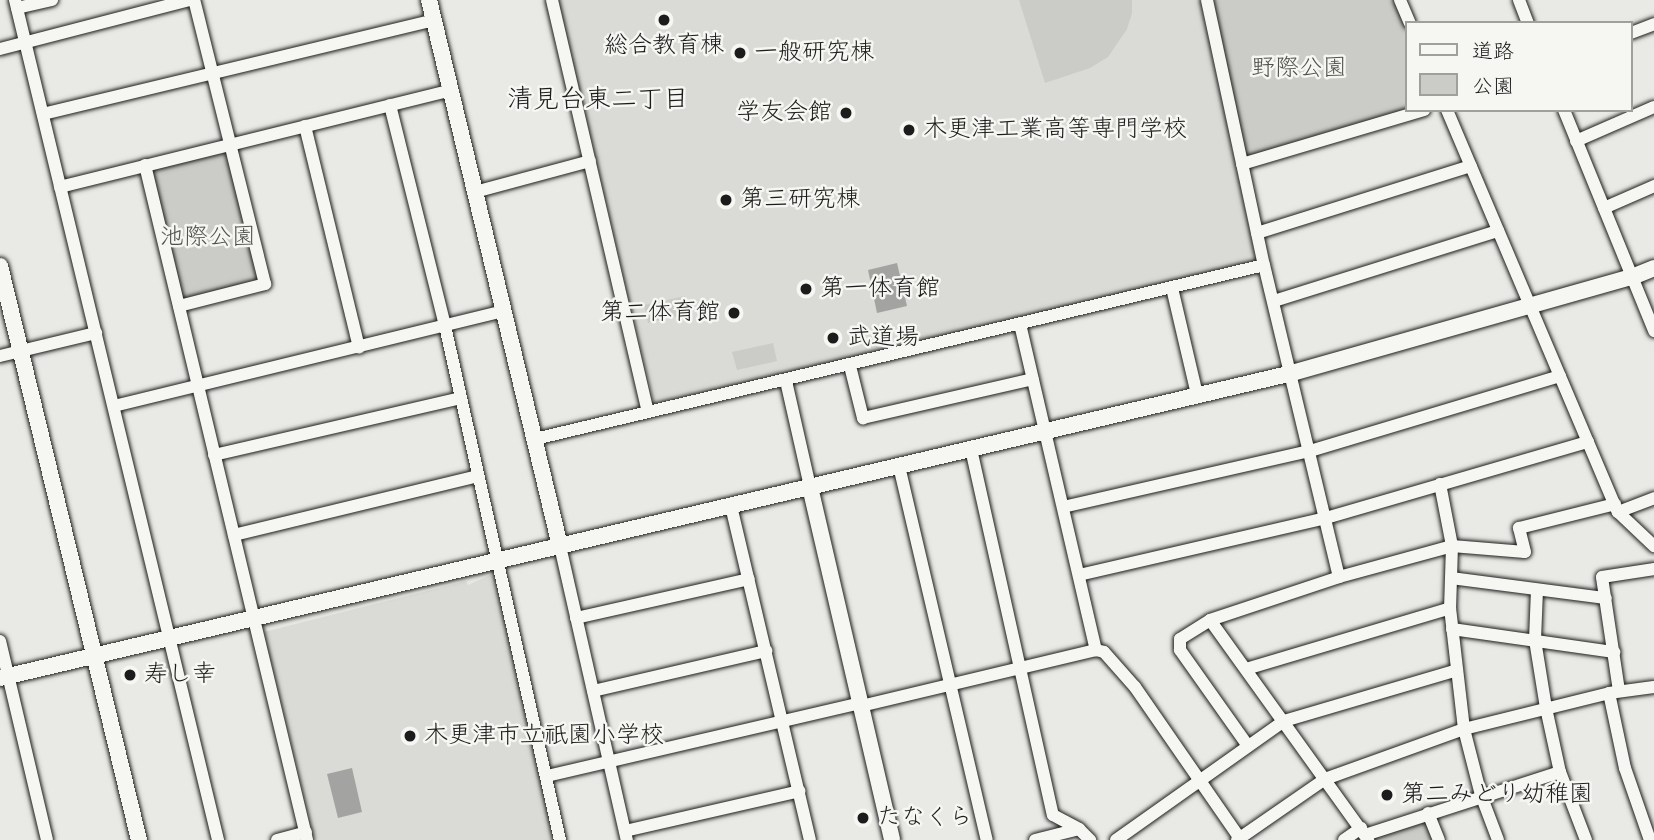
<!DOCTYPE html>
<meta charset="utf-8">
<style>
body{margin:0}
#map{position:relative;width:1654px;height:840px;overflow:hidden;background:#e9e9e5;font-family:"Architects Daughter","Klee One",sans-serif}
div>[style]{position:absolute}
[style*='--x']{left:calc(var(--x)*1px);top:calc(var(--y)*1px);width:calc(var(--w)*1px);rotate:calc(var(--a)*1deg)}
.built>*{inset:0;background:#dadad6}
.green>*{inset:0;background:#cbcbc7}
.water>*{inset:0;background:#a3a3a1}
.roads{filter:drop-shadow(0 0 2px #1c1c1c) drop-shadow(0 0 2px #1c1c1c)}
.minor>*{height:12px;margin:-6px;padding:0 6px;transform-origin:6px;border-radius:6px;background:#f6f6f2}
.tertiary>*{height:16px;margin:-8px;padding:0 8px;transform-origin:8px;border-radius:8px;background:#f6f6f2}
.dots>*{width:19px;height:19px;translate:-50% -50%;box-sizing:border-box;border:4px solid #f6f6f2;border-radius:50%}
span{translate:-50% -50%;white-space:nowrap;text-align:center;line-height:1.15;-webkit-text-stroke:5px #f6f6f2;paint-order:stroke}
.poi-label{font-size:24px;color:#1c1c1c}
.left{translate:0 -50%;text-align:left}
.right{translate:-100% -50%;text-align:right}
.park-label{font-size:24px;color:#51514f}
.neighbourhood-label{font-size:26px;color:#1c1c1c}
.legend{position:absolute;left:1405px;top:21px;width:228px;height:91px;box-sizing:border-box;background:#f6f6f2;border:2px solid #9f9f9c;margin:0;padding:9px 12px;list-style:none;font-size:21px;color:#1c1c1c}
.legend li{display:flex;align-items:center;gap:14px;height:35px}
.legend b{width:35px;border:2px solid #9f9f9c}
</style>
<div id="map">
<div class="built">
<i style="clip-path:polygon(558px 0,1200px 0,1256px 260px,956px 337px,654px 403px)"></i>
<i style="clip-path:polygon(490px 575px,495px 578px,554px 840px,315px 840px,264px 632px,466px 581px,468px 585px)"></i>
</div>
<div class="green">
<i style="clip-path:polygon(1019px 0,1132px 0,1132px 13px,1127px 29px,1108px 57px,1090px 68px,1045px 83px)"></i>
<i style="clip-path:polygon(1213px 0,1394px 0,1407px 31px,1407px 109px,1247px 158px)"></i>
<i style="clip-path:polygon(229px 145px,265px 284px,179px 306px,145px 165px)"></i>
<i style="clip-path:polygon(685px 296px,689px 314px,648px 323px,644px 305px)"></i>
<i style="clip-path:polygon(773px 343px,777px 361px,737px 370px,732px 352px)"></i>
<i style="clip-path:polygon(1428px 813px,1439px 840px,1368px 840px)"></i>
</div>
<div class="water">
<i style="clip-path:polygon(897px 263px,907px 306px,877px 313px,868px 270px)"></i>
<i style="clip-path:polygon(352px 768px,362px 812px,338px 818px,327px 774px)"></i>
</div>
<div class="roads">
<div class="minor">
<i style="--x:15;--y:0;--w:864;--a:76.41"></i>
<i style="--x:552;--y:0;--w:422;--a:76.9"></i>
<i style="--x:1207;--y:0;--w:271;--a:77.9"></i>
<i style="--x:1264;--y:265;--w:321;--a:76.5"></i>
<i style="--x:1400;--y:0;--w:25;--a:67"></i>
<i style="--x:1519;--y:0;--w:25;--a:69"></i>
<i style="--x:17;--y:8;--w:36;--a:-13"></i>
<i style="--x:1631;--y:33;--w:25;--a:-21"></i>
<i style="--x:0;--y:49;--w:195;--a:-14.5"></i>
<i style="--x:390;--y:105;--w:228;--a:76"></i>
<i style="--x:445;--y:326;--w:527;--a:77.39"></i>
<i style="--x:1447;--y:110;--w:437;--a:67"></i>
<i style="--x:1618;--y:512;--w:50;--a:43.4"></i>
<i style="--x:1564;--y:110;--w:239;--a:67.8"></i>
<i style="--x:43;--y:114;--w:402;--a:-13.5"></i>
<i style="--x:305;--y:126;--w:228;--a:76.3"></i>
<i style="--x:1576;--y:141;--w:85;--a:-23.6"></i>
<i style="--x:1242;--y:164;--w:190;--a:-16.5"></i>
<i style="--x:145;--y:165;--w:694;--a:76.5"></i>
<i style="--x:60;--y:187;--w:403;--a:-13.9"></i>
<i style="--x:475;--y:192;--w:119;--a:-15.1"></i>
<i style="--x:1604;--y:208;--w:55;--a:-23.7"></i>
<i style="--x:1257;--y:233;--w:224;--a:-17.4"></i>
<i style="--x:1172;--y:288;--w:110;--a:76.8"></i>
<i style="--x:1274;--y:301;--w:235;--a:-17.4"></i>
<i style="--x:179;--y:306;--w:89;--a:-14.3"></i>
<i style="--x:265;--y:284;--w:293;--a:-104"></i>
<i style="--x:1020;--y:324;--w:335;--a:76.9"></i>
<i style="--x:0;--y:356;--w:99;--a:-13.5"></i>
<i style="--x:850;--y:366;--w:54;--a:76"></i>
<i style="--x:863;--y:418;--w:174;--a:-12.9"></i>
<i style="--x:786;--y:381;--w:109;--a:77.2"></i>
<i style="--x:114;--y:406;--w:401;--a:-13.7"></i>
<i style="--x:535;--y:439;--w:749;--a:-13.42"></i>
<i style="--x:971;--y:449;--w:375;--a:77.4"></i>
<i style="--x:1053;--y:815;--w:30;--a:28"></i>
<i style="--x:1079;--y:829;--w:16;--a:45"></i>
<i style="--x:214;--y:455;--w:253;--a:-13"></i>
<i style="--x:899;--y:466;--w:384;--a:76.8"></i>
<i style="--x:1440;--y:484;--w:63;--a:79"></i>
<i style="--x:1452;--y:546;--w:62;--a:91.8"></i>
<i style="--x:1450;--y:608;--w:122;--a:83.4"></i>
<i style="--x:1464;--y:729;--w:68;--a:75.6"></i>
<i style="--x:1481;--y:795;--w:48;--a:69.3"></i>
<i style="--x:731;--y:506;--w:343;--a:76.7"></i>
<i style="--x:1063;--y:507;--w:253;--a:-12.8"></i>
<i style="--x:1310;--y:451;--w:261;--a:-16.7"></i>
<i style="--x:1618;--y:512;--w:39;--a:-21"></i>
<i style="--x:234;--y:535;--w:251;--a:-13.6"></i>
<i style="--x:560;--y:546;--w:302;--a:77.2"></i>
<i style="--x:1079;--y:575;--w:253;--a:-13"></i>
<i style="--x:1326;--y:518;--w:273;--a:-16.2"></i>
<i style="--x:1451;--y:578;--w:156;--a:7.4"></i>
<i style="--x:1537;--y:590;--w:50;--a:92.3"></i>
<i style="--x:1535;--y:640;--w:69;--a:80.8"></i>
<i style="--x:1546;--y:708;--w:66;--a:77.7"></i>
<i style="--x:1560;--y:772;--w:73;--a:69.1"></i>
<i style="--x:576;--y:618;--w:177;--a:-12.7"></i>
<i style="--x:1210;--y:620;--w:271;--a:54.3"></i>
<i style="--x:1452;--y:629;--w:164;--a:8.1"></i>
<i style="--x:0;--y:641;--w:204;--a:76.7"></i>
<i style="--x:1246;--y:669;--w:213;--a:-16.6"></i>
<i style="--x:593;--y:691;--w:178;--a:-13"></i>
<i style="--x:1619;--y:691;--w:115;--a:-98.5"></i>
<i style="--x:1602;--y:577;--w:53;--a:-8.7"></i>
<i style="--x:1609;--y:693;--w:77;--a:78"></i>
<i style="--x:1625;--y:768;--w:76;--a:70.9"></i>
<i style="--x:861;--y:706;--w:242;--a:-13.4"></i>
<i style="--x:1096;--y:650;--w:8;--a:14"></i>
<i style="--x:1104;--y:652;--w:47;--a:48.5"></i>
<i style="--x:1135;--y:687;--w:186;--a:55.3"></i>
<i style="--x:1248;--y:746;--w:118;--a:-125.3"></i>
<i style="--x:1180;--y:650;--w:11;--a:-90"></i>
<i style="--x:1180;--y:639;--w:36;--a:-32"></i>
<i style="--x:1210;--y:620;--w:136;--a:-18.4"></i>
<i style="--x:1339;--y:577;--w:117;--a:-15.3"></i>
<i style="--x:1452;--y:546;--w:73;--a:4.7"></i>
<i style="--x:1525;--y:552;--w:25;--a:-104"></i>
<i style="--x:1519;--y:528;--w:99;--a:-14"></i>
<i style="--x:547;--y:776;--w:321;--a:-13.1"></i>
<i style="--x:1428;--y:813;--w:29;--a:68"></i>
<i style="--x:625;--y:831;--w:179;--a:-12.9"></i>
<i style="--x:1365;--y:835;--w:205;--a:-17.9"></i>
<i style="--x:277;--y:840;--w:30;--a:-15"></i>
<i style="--x:1035;--y:840;--w:45;--a:-14"></i>
<i style="--x:1116;--y:840;--w:206;--a:-35.3"></i>
<i style="--x:1284;--y:721;--w:180;--a:-16.4"></i>
<i style="--x:1237;--y:840;--w:107;--a:-34.7"></i>
<i style="--x:1325;--y:779;--w:148;--a:-19.8"></i>
<i style="--x:1464;--y:729;--w:149;--a:-13.9"></i>
<i style="--x:1609;--y:693;--w:45;--a:-7.6"></i>
<i style="--x:1344;--y:840;--w:21;--a:-35"></i>
</div>
<div class="tertiary">
<i style="--x:429;--y:0;--w:561;--a:76.51"></i>
<i style="--x:0;--y:266;--w:591;--a:76.39"></i>
<i style="--x:810;--y:487;--w:362;--a:76.9"></i>
<i style="--x:0;--y:678;--w:1328;--a:-13.28"></i>
<i style="--x:1292;--y:373;--w:353;--a:-15.8"></i>
<i style="--x:1632;--y:277;--w:24;--a:-22"></i>
</div>
</div>
<div class="dots">
<i style="left:664px;top:20px;background:#1c1c1c"></i>
<i style="left:740px;top:53px;background:#1c1c1c"></i>
<i style="left:846px;top:113px;background:#1c1c1c"></i>
<i style="left:909px;top:130px;background:#1c1c1c"></i>
<i style="left:726px;top:200px;background:#1c1c1c"></i>
<i style="left:806px;top:289px;background:#1c1c1c"></i>
<i style="left:734px;top:313px;background:#1c1c1c"></i>
<i style="left:833px;top:338px;background:#1c1c1c"></i>
<i style="left:130px;top:675px;background:#1c1c1c"></i>
<i style="left:410px;top:736px;background:#1c1c1c"></i>
<i style="left:1387px;top:795px;background:#1c1c1c"></i>
<i style="left:863px;top:818px;background:#1c1c1c"></i>
</div>
<div class="poi-label">
<span style="left:664px;top:46px">総合教育棟</span>
<span class="left" style="left:754px;top:53px">一般研究棟</span>
<span class="right" style="left:832px;top:113px">学友会館</span>
<span class="left" style="left:923px;top:130px">木更津工業高等専門学校</span>
<span class="left" style="left:740px;top:200px">第三研究棟</span>
<span class="left" style="left:820px;top:289px">第一体育館</span>
<span class="right" style="left:720px;top:313px">第二体育館</span>
<span class="left" style="left:847px;top:338px">武道場</span>
<span class="left" style="left:144px;top:675px">寿し幸</span>
<span class="left" style="left:424px;top:736px">木更津市立祇園小学校</span>
<span class="left" style="left:1401px;top:795px">第二みどり幼稚園</span>
<span class="left" style="left:877px;top:818px">たなくら</span>
</div>
<div class="park-label">
<span style="left:1299px;top:69px">野際公園</span>
<span style="left:208px;top:238px">池際公園</span>
</div>
<div class="neighbourhood-label">
<span style="left:598px;top:100px">清見台東二丁目</span>
</div>
<ul class="legend">
<li><b style="height:9px;background:#f6f6f2"></b>道路</li>
<li><b style="height:19px;background:#cbcbc7"></b>公園</li>
</ul>
</div>
